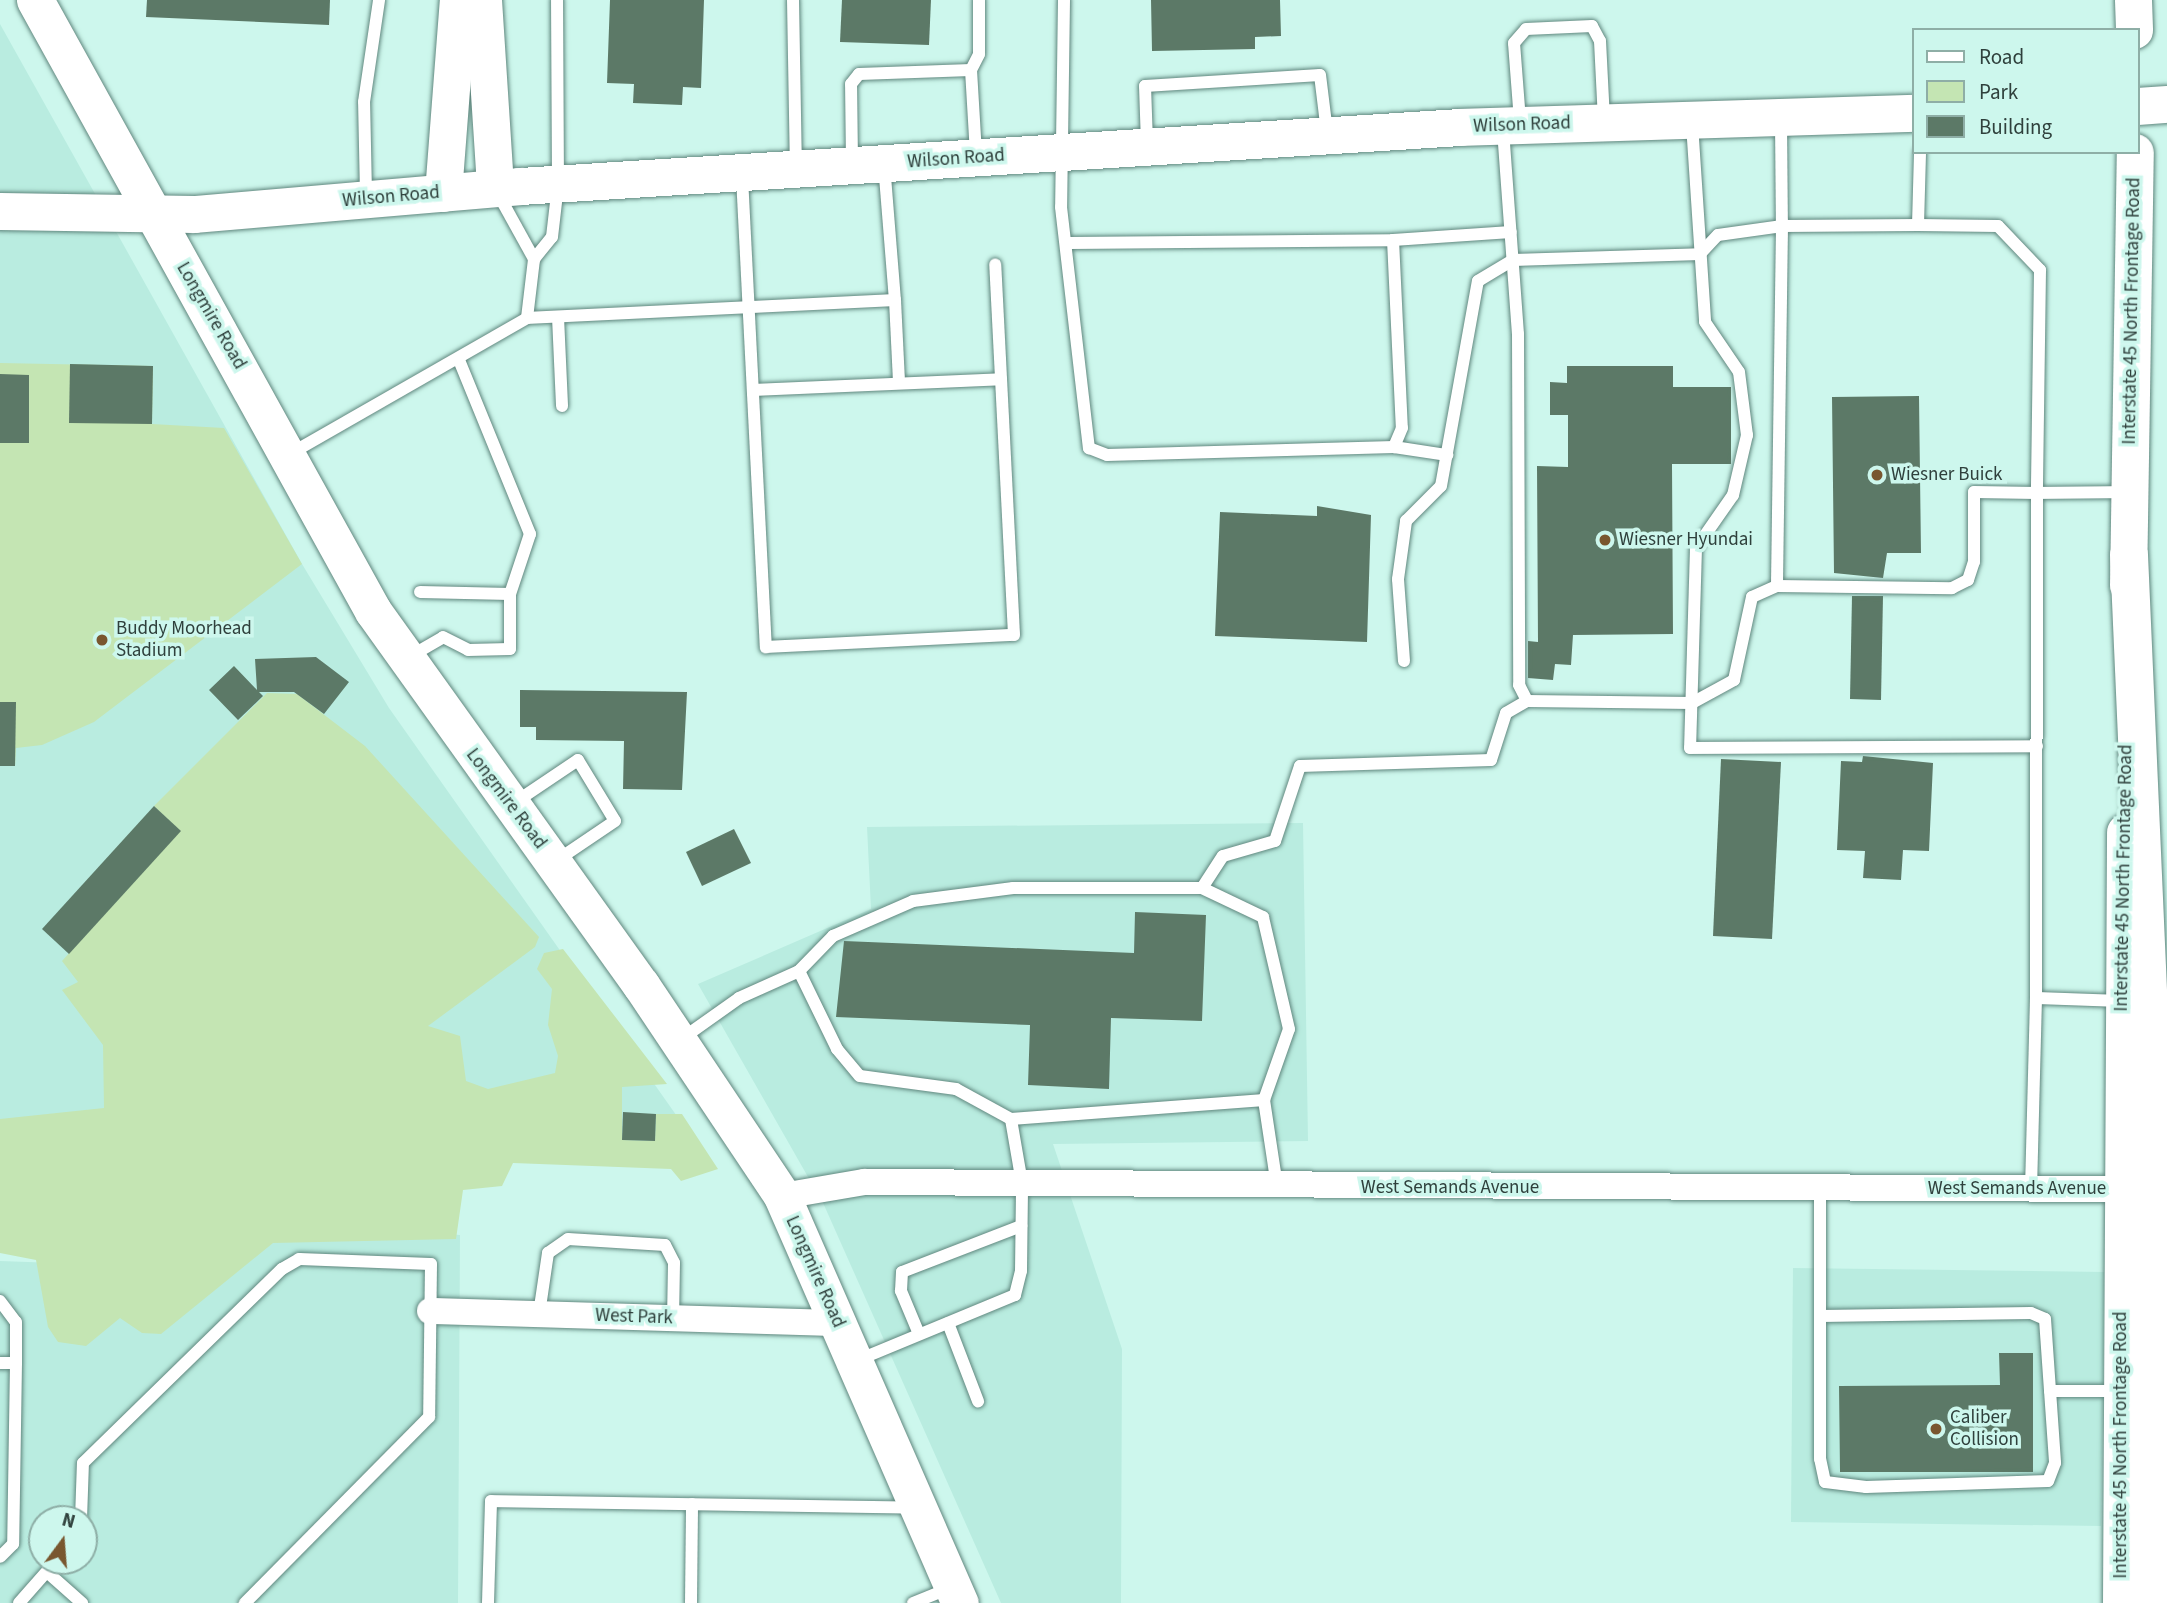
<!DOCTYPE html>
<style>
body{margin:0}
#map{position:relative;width:2167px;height:1603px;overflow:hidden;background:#cdf7ed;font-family:"Source Sans 3",sans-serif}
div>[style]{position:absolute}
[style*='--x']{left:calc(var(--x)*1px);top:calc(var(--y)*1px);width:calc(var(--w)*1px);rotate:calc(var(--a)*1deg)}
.built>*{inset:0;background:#b9ece0}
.green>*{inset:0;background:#c4e5b3}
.building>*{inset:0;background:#5c7967}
.roads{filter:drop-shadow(0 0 2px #60877e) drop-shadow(0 0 2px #60877e)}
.lane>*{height:12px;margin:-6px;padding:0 6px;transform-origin:6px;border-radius:6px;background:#fff}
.street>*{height:26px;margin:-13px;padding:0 13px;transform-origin:13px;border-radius:13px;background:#fff}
.secondary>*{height:37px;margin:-18.5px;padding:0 18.5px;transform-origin:18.5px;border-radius:18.5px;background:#fff}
.highway>*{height:38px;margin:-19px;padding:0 19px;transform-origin:19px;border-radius:19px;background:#fff}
.dots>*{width:19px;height:19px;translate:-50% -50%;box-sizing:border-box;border:4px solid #cdf7ed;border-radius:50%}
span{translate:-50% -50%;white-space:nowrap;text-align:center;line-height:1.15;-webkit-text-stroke:7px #cdf7ed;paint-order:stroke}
.street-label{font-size:19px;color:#2f403c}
.poi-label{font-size:19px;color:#2f403c}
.left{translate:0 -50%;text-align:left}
.legend{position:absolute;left:1912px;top:28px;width:228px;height:126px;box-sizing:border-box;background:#cdf7ed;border:2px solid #8eaea6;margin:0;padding:9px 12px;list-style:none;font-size:21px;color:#2f403c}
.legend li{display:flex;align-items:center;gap:14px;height:35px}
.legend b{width:35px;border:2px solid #8eaea6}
.north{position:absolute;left:28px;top:1505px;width:70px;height:70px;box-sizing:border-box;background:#cdf7ed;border:2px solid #8eaea6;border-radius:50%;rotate:16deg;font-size:19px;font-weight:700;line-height:28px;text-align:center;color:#2f403c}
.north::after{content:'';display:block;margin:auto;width:24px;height:32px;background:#79572f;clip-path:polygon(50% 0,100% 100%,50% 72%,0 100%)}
</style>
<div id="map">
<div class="built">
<i style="clip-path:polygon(0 24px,302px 564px,389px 708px,710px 1163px,0 1140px)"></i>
<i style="clip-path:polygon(1303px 823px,1308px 1141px,1053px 1144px,1122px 1349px,1121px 1603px,1001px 1603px,824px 1205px,698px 984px,871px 909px,867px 827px)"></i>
<i style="clip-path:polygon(evenodd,287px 1221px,460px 1235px,458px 1603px,0 1603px,0 1261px,56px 1263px,287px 1221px,42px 1519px,84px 1519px,84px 1561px,42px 1561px,42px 1519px)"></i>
<i style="clip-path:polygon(1793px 1268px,2104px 1272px,2101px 1526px,1791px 1522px)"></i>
</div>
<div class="green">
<i style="clip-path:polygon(0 363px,153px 366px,152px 424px,224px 428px,302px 564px,94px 722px,42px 745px,16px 748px,15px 766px,0 766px)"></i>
<i style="clip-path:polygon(267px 693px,297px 694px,365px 746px,539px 937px,535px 947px,428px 1026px,460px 1036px,466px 1081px,488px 1089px,555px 1073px,558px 1056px,548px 1025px,552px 989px,537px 969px,544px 953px,563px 949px,667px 1084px,622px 1087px,622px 1140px,655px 1141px,656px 1114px,682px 1114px,718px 1169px,681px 1181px,671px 1169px,513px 1163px,502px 1186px,463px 1190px,456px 1239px,273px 1243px,161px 1334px,142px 1333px,120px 1318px,86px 1346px,58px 1342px,48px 1327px,36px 1260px,0 1253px,0 1119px,104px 1108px,103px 1045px,62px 990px,78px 982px,62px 961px,180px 831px,154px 806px)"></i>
</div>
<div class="building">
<i style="clip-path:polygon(147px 0,330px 0,329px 25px,146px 17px)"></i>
<i style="clip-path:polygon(610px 0,704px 0,701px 88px,683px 87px,682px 105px,633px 103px,634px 84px,607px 83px)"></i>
<i style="clip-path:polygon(842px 0,931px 0,929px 45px,840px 42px)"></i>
<i style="clip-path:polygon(1151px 0,1280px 0,1281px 36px,1255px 37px,1255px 49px,1152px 51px)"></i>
<i style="clip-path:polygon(70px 364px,153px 366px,152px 424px,69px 423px)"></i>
<i style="clip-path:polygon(1567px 366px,1673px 366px,1673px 387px,1731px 387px,1731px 464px,1672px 464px,1673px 634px,1573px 635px,1571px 665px,1555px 664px,1553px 680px,1528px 678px,1528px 641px,1538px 642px,1537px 466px,1568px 467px,1568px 415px,1550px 415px,1550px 382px,1567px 383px)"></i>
<i style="clip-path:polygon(0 374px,29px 375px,29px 443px,0 443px)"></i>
<i style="clip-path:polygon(1919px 396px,1921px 553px,1887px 553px,1883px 578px,1834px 573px,1832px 397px)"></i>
<i style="clip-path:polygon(1317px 506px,1371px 515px,1367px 642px,1215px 636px,1220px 512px,1317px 516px)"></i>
<i style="clip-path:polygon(1852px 596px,1883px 596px,1881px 700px,1850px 699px)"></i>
<i style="clip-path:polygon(316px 657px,349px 682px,324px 714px,294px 692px,259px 692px,263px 696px,238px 720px,209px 690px,234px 666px,257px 690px,255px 659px)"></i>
<i style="clip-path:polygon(520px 690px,687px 692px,682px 790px,623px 789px,624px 741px,536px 740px,536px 727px,520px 727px)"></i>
<i style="clip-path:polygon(0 702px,16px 702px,15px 766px,0 766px)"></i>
<i style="clip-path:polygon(1863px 756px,1933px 763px,1929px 851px,1903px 850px,1901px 880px,1863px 878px,1865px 851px,1837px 850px,1841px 761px,1862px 762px)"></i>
<i style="clip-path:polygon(1721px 759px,1781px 762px,1772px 939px,1713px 936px)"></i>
<i style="clip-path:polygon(154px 806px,181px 831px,69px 954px,42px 929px)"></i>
<i style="clip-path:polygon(734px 829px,751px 863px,702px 886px,686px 852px)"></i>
<i style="clip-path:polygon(1135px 912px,1206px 915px,1202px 1021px,1111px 1018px,1109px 1089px,1028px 1085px,1030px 1025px,836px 1017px,844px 941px,1134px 953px)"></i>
<i style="clip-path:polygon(623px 1112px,656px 1114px,655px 1141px,622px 1140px)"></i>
<i style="clip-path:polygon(1999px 1353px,2033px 1353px,2033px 1472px,1840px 1472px,1839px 1386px,2000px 1385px)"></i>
</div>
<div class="roads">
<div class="lane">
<i style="--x:793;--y:0;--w:164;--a:89"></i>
<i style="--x:1064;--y:0;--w:207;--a:90.8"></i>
<i style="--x:1061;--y:207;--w:243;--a:83.4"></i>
<i style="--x:1089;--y:448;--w:19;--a:21"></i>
<i style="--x:1107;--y:455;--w:287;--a:-1.6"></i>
<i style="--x:1394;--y:447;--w:54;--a:8.6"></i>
<i style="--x:971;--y:70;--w:18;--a:-63"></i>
<i style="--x:979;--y:54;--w:54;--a:-90"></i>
<i style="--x:1520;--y:121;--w:78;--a:-94.4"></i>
<i style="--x:1514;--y:43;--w:18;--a:-49"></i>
<i style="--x:1526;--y:29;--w:66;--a:-2.6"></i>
<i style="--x:1592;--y:26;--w:17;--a:62"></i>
<i style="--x:1600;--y:41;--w:78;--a:87.1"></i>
<i style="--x:1781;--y:121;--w:105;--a:89.5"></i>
<i style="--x:1782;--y:226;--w:136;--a:-0.4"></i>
<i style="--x:1918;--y:225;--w:73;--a:-88.4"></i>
<i style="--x:1692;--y:124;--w:198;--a:86.2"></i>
<i style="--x:1705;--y:322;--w:60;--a:55.8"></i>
<i style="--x:1739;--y:372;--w:64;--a:82.8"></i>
<i style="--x:1747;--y:435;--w:62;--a:103.1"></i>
<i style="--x:1733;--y:495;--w:65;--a:124.9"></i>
<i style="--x:1696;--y:548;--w:200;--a:91.7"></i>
<i style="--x:1690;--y:748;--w:347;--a:-0.3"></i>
<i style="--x:1503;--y:130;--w:205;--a:85.8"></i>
<i style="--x:1518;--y:334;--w:351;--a:89.8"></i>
<i style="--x:1519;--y:685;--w:18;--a:63"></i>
<i style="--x:1527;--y:701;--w:165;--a:0.7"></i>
<i style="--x:1692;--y:703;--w:48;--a:-28.7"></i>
<i style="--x:1734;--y:680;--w:85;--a:-77.8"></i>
<i style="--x:1752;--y:597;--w:27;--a:-24"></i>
<i style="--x:1147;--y:143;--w:57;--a:-92"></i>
<i style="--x:1145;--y:86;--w:175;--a:-3.6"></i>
<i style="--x:1320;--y:75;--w:57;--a:83"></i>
<i style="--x:852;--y:162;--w:78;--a:-90.7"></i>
<i style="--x:851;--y:84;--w:13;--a:-51"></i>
<i style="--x:859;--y:74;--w:112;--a:-2"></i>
<i style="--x:971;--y:70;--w:83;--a:86.6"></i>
<i style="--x:884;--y:164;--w:136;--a:85.4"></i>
<i style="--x:742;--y:177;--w:471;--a:87.1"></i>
<i style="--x:766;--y:647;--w:248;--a:-2.8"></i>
<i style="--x:1014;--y:635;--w:371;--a:-92.9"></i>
<i style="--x:497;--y:192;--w:77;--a:61.1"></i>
<i style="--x:366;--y:194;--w:92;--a:-91.2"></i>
<i style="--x:364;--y:102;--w:103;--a:-81.6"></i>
<i style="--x:1918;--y:225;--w:80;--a:0.7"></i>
<i style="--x:1998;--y:226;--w:61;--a:46.3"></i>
<i style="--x:2040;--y:270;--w:223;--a:90.8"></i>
<i style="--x:2037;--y:493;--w:91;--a:-0.6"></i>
<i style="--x:1393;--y:240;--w:118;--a:-3.9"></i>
<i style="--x:1069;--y:243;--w:324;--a:-0.5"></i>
<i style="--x:1393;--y:240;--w:188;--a:87.3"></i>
<i style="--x:1402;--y:428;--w:21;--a:113"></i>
<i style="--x:558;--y:317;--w:89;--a:87.4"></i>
<i style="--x:527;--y:318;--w:368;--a:-2.8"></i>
<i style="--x:895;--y:300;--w:83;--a:87.2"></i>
<i style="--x:459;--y:360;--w:188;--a:67.8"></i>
<i style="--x:530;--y:534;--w:63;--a:108.4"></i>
<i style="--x:753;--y:390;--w:248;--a:-2.5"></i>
<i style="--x:288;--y:455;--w:275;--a:-29.8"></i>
<i style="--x:527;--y:318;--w:59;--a:-83.2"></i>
<i style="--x:534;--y:259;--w:28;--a:-51"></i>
<i style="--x:552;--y:237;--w:52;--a:-83.4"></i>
<i style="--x:558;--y:185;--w:185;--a:-90.3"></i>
<i style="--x:409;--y:657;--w:39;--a:-30"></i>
<i style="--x:443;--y:637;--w:28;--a:27"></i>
<i style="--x:468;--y:650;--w:42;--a:-1.4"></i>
<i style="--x:510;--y:649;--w:55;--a:-90"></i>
<i style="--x:510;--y:594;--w:90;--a:-178.7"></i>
<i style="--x:1404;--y:661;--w:82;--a:-94.2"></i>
<i style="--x:1398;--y:579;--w:59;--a:-82.1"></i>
<i style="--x:1406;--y:521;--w:49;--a:-45"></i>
<i style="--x:1441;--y:486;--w:208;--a:-79.8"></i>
<i style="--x:1478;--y:281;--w:41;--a:-31"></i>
<i style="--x:1513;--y:260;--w:187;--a:-1.8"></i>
<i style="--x:1700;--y:254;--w:26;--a:-47"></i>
<i style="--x:1718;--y:235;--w:65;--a:-8"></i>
<i style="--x:1782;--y:226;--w:360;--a:90.8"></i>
<i style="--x:1777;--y:586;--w:175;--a:0.7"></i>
<i style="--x:1952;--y:588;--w:18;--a:-27"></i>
<i style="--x:1968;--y:580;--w:19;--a:-72"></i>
<i style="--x:1974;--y:562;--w:70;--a:-90"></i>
<i style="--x:1974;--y:492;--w:63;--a:0.9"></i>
<i style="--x:2037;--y:493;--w:505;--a:90.11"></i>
<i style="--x:2036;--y:998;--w:86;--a:2"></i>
<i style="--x:514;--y:803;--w:77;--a:-33.9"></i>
<i style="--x:578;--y:760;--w:71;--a:58.8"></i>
<i style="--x:615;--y:821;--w:71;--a:145.9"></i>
<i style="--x:799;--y:971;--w:87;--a:64"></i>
<i style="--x:837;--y:1049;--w:35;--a:50"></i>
<i style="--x:860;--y:1076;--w:97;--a:7.7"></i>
<i style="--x:956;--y:1089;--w:63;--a:28.6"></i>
<i style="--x:1011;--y:1119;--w:254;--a:-4.3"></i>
<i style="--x:1264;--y:1100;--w:75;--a:-70.6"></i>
<i style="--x:1289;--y:1029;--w:115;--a:-103.1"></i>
<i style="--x:1263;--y:917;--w:68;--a:-154.6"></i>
<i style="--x:680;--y:1040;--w:72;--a:-35.4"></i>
<i style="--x:739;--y:998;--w:66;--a:-24.2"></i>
<i style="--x:799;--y:971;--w:49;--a:-45.8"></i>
<i style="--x:833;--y:936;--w:87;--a:-23.6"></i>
<i style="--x:913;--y:901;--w:101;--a:-7.4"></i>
<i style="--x:1013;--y:888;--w:189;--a:0"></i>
<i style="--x:1202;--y:888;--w:38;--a:-57"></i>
<i style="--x:1223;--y:856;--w:54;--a:-16.1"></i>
<i style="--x:1275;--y:841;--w:79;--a:-71.6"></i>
<i style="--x:1300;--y:766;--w:191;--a:-1.8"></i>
<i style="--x:1491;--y:760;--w:49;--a:-72.3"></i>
<i style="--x:1506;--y:713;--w:24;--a:-30"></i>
<i style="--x:1264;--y:1100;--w:87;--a:81.4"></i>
<i style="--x:2031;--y:1189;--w:191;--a:-88.5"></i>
<i style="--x:0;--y:1301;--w:26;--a:53"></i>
<i style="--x:16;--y:1322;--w:41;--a:90"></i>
<i style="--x:539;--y:1314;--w:62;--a:-81.6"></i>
<i style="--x:548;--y:1253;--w:24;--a:-35"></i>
<i style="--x:568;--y:1239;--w:97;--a:3.5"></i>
<i style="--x:665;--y:1245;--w:20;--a:63"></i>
<i style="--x:674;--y:1263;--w:55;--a:91"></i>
<i style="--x:1820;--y:1316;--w:211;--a:-0.8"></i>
<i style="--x:2031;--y:1313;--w:15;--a:23"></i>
<i style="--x:2045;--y:1319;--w:144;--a:86"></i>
<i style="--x:2055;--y:1463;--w:19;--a:111"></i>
<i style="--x:2048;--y:1481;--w:182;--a:178.1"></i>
<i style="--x:1866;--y:1487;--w:41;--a:-173"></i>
<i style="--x:1825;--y:1482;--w:24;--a:-102"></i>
<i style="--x:1820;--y:1459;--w:270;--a:-90"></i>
<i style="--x:948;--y:1323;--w:84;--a:69"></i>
<i style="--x:919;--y:1334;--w:47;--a:-112.7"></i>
<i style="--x:901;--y:1291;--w:19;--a:-87"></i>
<i style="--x:902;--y:1272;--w:128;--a:-21.1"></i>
<i style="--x:858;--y:1360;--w:170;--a:-22.5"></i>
<i style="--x:1015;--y:1295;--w:25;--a:-76"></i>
<i style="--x:1021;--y:1271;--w:88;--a:-89.3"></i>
<i style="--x:1022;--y:1183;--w:65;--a:-99.8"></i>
<i style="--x:0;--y:1363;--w:16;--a:0"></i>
<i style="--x:16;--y:1363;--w:181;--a:90.9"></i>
<i style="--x:13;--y:1544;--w:18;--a:135"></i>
<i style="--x:2050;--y:1391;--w:70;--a:0"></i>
<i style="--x:81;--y:1519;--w:56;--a:-88"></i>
<i style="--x:83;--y:1463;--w:278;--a:-44.3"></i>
<i style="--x:282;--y:1269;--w:20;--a:-30"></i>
<i style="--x:299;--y:1259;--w:132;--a:2.2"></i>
<i style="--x:431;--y:1264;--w:153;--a:90.7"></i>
<i style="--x:429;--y:1417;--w:262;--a:134.7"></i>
<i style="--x:47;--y:1572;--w:47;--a:41.5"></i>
<i style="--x:19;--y:1603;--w:56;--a:-48.6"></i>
<i style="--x:488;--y:1603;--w:102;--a:-88.3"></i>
<i style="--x:491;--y:1501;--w:424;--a:0.9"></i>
<i style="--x:691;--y:1603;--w:99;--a:-89.4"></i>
<i style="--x:913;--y:1603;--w:40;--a:-22"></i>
</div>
<div class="street">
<i style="--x:782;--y:1196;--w:83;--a:-9.7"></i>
<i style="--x:864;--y:1182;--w:1256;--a:0.32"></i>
<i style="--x:430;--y:1311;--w:407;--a:1.7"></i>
</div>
<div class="secondary">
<i style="--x:35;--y:0;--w:698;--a:61.05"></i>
<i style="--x:373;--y:611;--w:460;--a:54.4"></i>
<i style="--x:641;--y:985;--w:254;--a:56.2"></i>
<i style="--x:782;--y:1196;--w:444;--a:66.4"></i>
<i style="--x:483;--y:0;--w:188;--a:86.3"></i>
<i style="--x:2133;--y:0;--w:30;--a:88"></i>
<i style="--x:2137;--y:106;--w:30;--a:-4"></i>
<i style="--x:443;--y:193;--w:194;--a:-85.6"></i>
<i style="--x:0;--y:211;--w:194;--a:0.9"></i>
<i style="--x:194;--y:214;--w:327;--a:-4.9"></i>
<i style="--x:520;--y:186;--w:942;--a:-3.59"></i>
<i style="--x:1460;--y:127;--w:453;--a:-1.8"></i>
<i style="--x:2128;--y:585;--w:433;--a:-89.1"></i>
<i style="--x:2121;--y:1603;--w:771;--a:-89.7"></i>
</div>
<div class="highway">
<i style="--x:2129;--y:555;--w:474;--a:87.5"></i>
<i style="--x:2150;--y:1029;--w:574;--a:89.9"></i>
</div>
</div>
<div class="dots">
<i style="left:1877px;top:475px;background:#79572f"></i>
<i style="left:1605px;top:540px;background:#79572f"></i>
<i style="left:102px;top:640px;background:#79572f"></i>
<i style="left:1936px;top:1429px;background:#79572f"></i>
</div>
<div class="street-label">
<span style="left:1522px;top:125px;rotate:-2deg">Wilson Road</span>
<span style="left:956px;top:159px;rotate:-4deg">Wilson Road</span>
<span style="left:391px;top:197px;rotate:-5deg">Wilson Road</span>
<span style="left:2132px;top:311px;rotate:-89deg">Interstate 45 North Frontage Road</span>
<span style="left:211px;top:316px;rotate:60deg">Longmire Road</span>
<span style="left:506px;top:799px;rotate:53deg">Longmire Road</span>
<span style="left:2124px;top:878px;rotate:-89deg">Interstate 45 North Frontage Road</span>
<span style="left:1450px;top:1188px">West Semands Avenue</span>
<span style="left:2017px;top:1189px">West Semands Avenue</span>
<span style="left:815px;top:1272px;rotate:66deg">Longmire Road</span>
<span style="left:634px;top:1317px;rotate:2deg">West Park</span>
<span style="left:2121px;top:1445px;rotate:-90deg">Interstate 45 North Frontage Road</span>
</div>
<div class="poi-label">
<span class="left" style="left:1891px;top:475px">Wiesner Buick</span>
<span class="left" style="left:1619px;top:540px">Wiesner Hyundai</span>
<span class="left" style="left:116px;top:640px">Buddy Moorhead<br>Stadium</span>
<span class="left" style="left:1950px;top:1429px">Caliber<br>Collision</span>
</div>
<ul class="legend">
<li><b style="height:9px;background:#fff"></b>Road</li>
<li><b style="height:19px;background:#c4e5b3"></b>Park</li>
<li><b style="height:19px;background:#5c7967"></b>Building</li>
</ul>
<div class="north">N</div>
</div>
